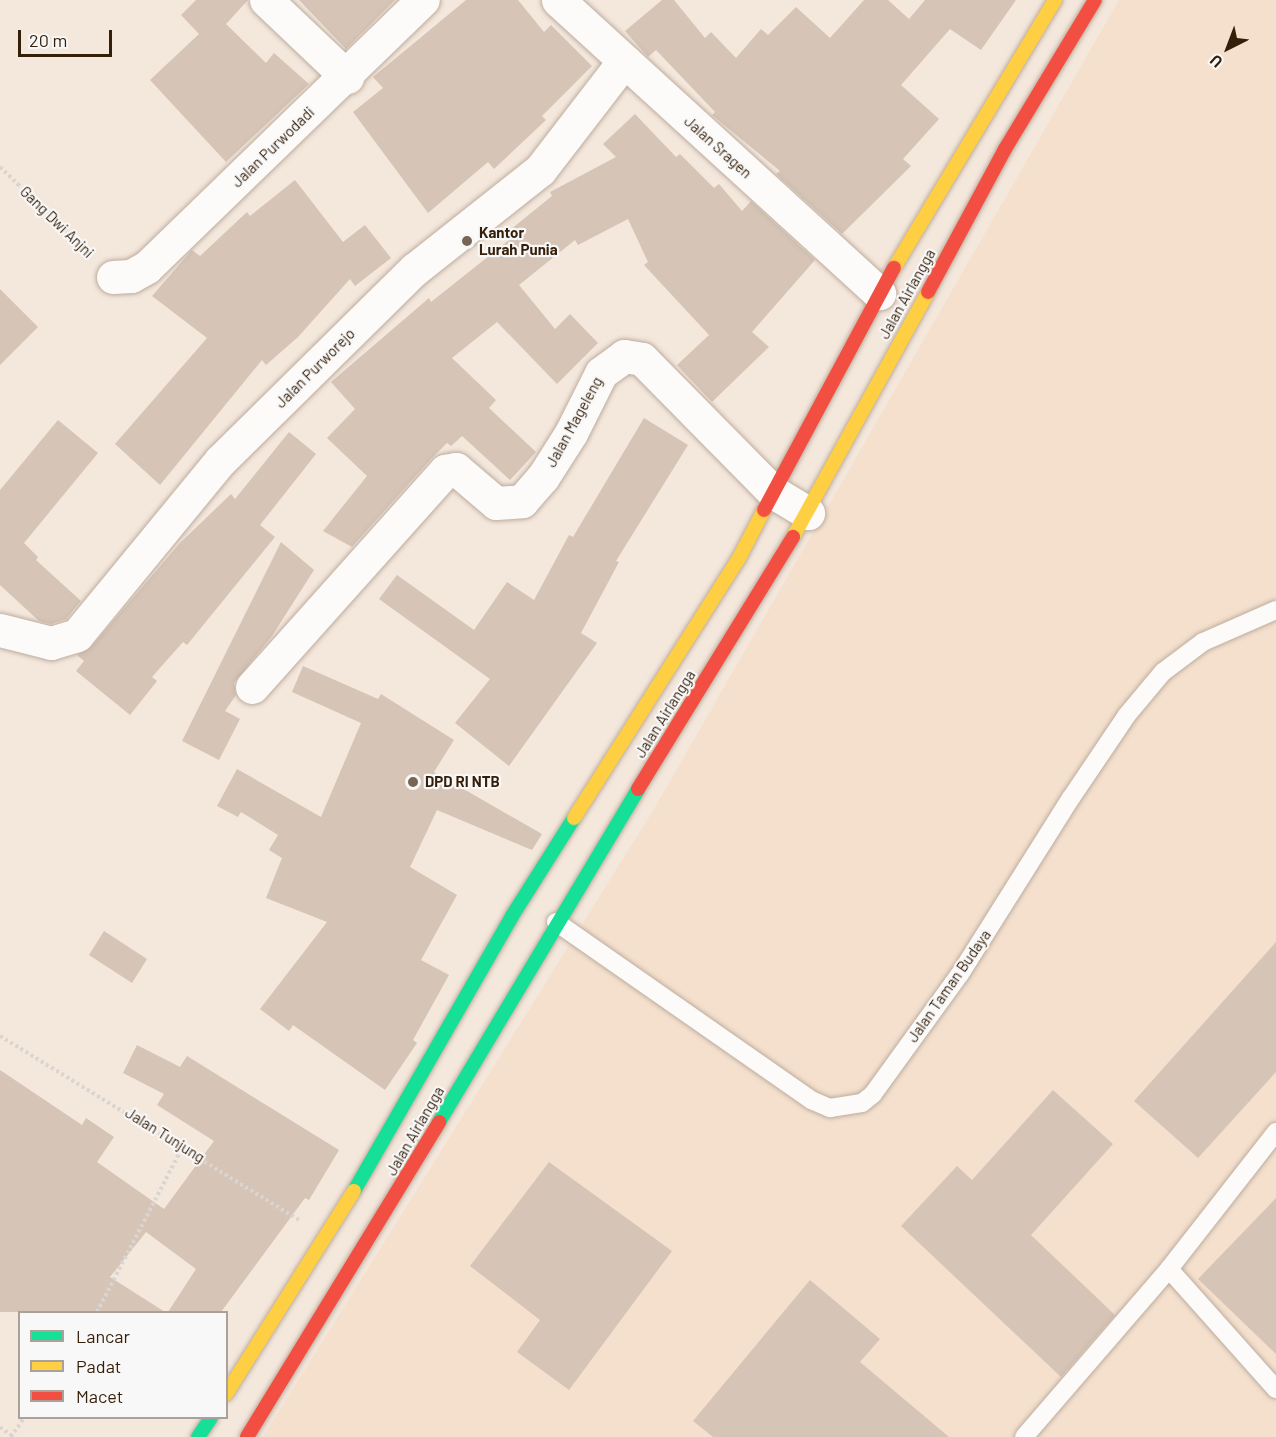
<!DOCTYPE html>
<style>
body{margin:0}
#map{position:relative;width:1276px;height:1437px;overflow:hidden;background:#f4e7dc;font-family:Barlow,sans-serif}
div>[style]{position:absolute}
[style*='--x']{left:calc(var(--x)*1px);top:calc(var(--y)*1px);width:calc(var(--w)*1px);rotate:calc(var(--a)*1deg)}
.built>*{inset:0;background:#f5e0ce}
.building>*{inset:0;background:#d6c4b6}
.path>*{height:4px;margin-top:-2px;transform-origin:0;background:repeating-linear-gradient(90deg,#dad5d1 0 3px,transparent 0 6px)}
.roads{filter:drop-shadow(0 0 2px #bdad9e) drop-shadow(0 0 2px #bdad9e)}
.lane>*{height:18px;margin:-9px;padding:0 9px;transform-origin:9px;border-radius:9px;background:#fdfbfa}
.street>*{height:33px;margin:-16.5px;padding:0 16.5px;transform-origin:16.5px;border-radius:16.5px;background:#fdfbfa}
.fast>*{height:14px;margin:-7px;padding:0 7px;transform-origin:7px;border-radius:7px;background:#16e098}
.slow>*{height:14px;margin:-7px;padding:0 7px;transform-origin:7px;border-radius:7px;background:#ffcf43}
.jam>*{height:14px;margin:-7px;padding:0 7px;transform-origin:7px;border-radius:7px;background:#f24e42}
.dots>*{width:16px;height:16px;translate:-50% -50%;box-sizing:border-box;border:3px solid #f8f8f8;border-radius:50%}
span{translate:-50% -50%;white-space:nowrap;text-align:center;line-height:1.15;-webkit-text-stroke:4.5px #f8f8f8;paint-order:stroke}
.street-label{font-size:15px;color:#351f09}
.poi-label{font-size:15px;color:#351f09;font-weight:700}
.left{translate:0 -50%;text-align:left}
.legend{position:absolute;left:18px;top:1311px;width:210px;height:108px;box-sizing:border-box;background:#f8f8f8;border:2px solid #aaa198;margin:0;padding:8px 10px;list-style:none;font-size:18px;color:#351f09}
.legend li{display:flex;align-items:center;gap:12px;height:30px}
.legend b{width:30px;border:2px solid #aaa198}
.north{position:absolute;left:1198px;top:18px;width:60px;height:60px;-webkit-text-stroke:4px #f8f8f8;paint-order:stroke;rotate:222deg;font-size:16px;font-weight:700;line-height:24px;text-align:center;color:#351f09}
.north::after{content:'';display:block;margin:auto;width:21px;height:27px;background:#351f09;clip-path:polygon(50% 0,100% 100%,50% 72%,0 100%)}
.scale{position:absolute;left:18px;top:30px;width:94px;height:27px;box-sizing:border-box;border:3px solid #351f09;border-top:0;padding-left:8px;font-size:18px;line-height:21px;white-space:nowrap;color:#351f09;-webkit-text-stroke:4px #f8f8f8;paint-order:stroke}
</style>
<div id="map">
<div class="built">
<i style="clip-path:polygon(1119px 0,1276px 0,1276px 1437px,263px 1437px,654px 809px)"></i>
</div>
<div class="building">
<i style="clip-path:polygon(196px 0,248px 0,226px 24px,266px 63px,274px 53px,309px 84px,226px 162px,150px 80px,199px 34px,181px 15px)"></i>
<i style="clip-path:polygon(299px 0,395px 0,346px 49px)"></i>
<i style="clip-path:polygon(466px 0,518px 0,544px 32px,551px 25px,592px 66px,542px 116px,546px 120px,494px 169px,488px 162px,428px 213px,353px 112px,383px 88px,373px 77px)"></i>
<i style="clip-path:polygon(662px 0,674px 0,705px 38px,711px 32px,736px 58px,761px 29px,768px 35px,796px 7px,830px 38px,864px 0,888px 0,909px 19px,925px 0,1016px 0,981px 50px,950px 29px,901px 85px,939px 119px,903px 159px,911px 166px,842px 234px,776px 174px,780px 171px,712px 115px,715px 112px,656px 50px,648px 57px,625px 31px)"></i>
<i style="clip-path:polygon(635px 114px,676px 157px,680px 154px,714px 188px,719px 184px,742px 211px,751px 201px,815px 260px,752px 332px,769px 347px,712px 402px,677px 365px,709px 335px,644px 265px,648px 262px,628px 219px,578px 245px,575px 240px,519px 285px,555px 329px,570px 314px,598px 343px,557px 384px,497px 322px,452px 358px,496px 400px,489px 408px,536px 452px,510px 480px,462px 436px,451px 446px,447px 443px,431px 459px,352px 547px,323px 531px,367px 476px,327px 438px,355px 409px,331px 382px,429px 298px,431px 302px,514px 236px,510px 230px,552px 196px,550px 192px,616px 157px,603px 144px)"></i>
<i style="clip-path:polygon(295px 180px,343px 242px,365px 225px,391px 258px,355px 286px,350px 279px,298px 337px,266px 365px,262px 360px,160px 485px,115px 444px,207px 338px,152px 296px,192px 250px,200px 256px,247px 212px,250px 216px)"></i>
<i style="clip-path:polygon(0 289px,38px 327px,0 365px)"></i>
<i style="clip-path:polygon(644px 418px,688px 445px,616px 561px,619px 562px,581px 633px,597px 643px,509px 766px,455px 723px,490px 679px,379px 599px,397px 575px,474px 630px,507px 582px,534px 600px,569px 535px,573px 537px)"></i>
<i style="clip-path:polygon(58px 420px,98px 453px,24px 543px,38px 557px,36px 560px,81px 601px,66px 619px,51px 624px,39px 621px,0 585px,0 490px)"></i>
<i style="clip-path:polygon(289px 432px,316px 454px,260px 525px,275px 537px,187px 645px,183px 642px,152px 677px,157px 681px,130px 715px,76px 671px,84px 661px,77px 655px,91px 647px,180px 543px,231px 494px,235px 499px)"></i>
<i style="clip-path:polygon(281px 542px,314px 570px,272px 636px,234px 683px,236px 695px,225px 711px,240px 719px,219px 760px,182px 741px)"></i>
<i style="clip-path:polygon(303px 666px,378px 699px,381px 694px,454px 740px,434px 772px,542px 834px,532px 850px,437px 810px,410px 867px,457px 895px,421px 960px,449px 975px,413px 1040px,417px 1043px,385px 1090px,293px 1025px,289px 1031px,260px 1009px,327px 922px,266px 898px,282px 858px,269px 850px,278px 835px,241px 812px,238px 817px,217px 806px,237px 769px,321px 817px,361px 723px,292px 692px)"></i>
<i style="clip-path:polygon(104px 931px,147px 959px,132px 983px,89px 955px)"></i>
<i style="clip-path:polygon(1276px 942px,1276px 1072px,1198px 1158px,1134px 1101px)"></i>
<i style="clip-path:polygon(137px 1045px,180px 1067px,187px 1056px,339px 1150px,309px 1200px,305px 1198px,221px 1312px,168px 1312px,196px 1269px,146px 1232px,110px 1277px,165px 1312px,0 1312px,0 1070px,82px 1125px,86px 1118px,114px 1137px,97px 1162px,164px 1209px,214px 1141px,157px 1105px,164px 1094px,123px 1073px)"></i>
<i style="clip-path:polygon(1053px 1090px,1113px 1144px,1031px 1235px,1115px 1315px,1061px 1377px,901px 1226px,957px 1166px,972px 1180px)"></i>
<i style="clip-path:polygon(549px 1162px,672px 1251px,569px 1390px,517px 1352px,540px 1320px,470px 1266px)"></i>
<i style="clip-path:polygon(1276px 1198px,1276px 1354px,1198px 1279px)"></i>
<i style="clip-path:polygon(810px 1280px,880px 1339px,860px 1362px,949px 1437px,713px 1437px,693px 1421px)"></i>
</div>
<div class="path">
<i style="--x:0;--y:167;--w:125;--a:44"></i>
<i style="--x:0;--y:1036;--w:351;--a:31.6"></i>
<i style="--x:97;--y:1312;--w:187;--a:-62.6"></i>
<i style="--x:0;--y:1427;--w:17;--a:36"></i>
<i style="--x:11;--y:1437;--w:23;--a:-56"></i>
</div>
<div class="roads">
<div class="lane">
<i style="--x:556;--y:922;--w:311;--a:34.9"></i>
<i style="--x:811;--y:1100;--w:21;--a:23"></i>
<i style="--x:830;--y:1108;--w:32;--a:-9"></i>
<i style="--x:862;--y:1103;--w:14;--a:-39"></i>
<i style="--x:873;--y:1094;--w:148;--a:-54.1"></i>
<i style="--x:960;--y:974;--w:208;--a:-57.8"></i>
<i style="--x:1071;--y:798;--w:100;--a:-56"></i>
<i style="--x:1127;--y:715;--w:56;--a:-50.1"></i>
<i style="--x:1163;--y:672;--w:50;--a:-36.9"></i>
<i style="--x:1203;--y:642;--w:80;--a:-23.7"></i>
<i style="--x:1276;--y:1132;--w:174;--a:128"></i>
<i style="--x:1169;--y:1269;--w:161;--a:48.3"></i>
<i style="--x:1024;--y:1437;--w:222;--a:-49.2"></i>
</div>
<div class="street">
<i style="--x:266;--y:0;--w:112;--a:43.5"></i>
<i style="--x:558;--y:0;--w:435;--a:42.4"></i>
<i style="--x:113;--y:277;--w:18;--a:-3"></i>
<i style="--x:131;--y:276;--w:18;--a:-29"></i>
<i style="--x:147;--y:267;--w:384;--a:-44.1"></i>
<i style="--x:0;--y:630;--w:53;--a:14.3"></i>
<i style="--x:51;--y:643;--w:27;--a:-17"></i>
<i style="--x:77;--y:635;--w:225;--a:-50.6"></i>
<i style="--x:220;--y:461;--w:274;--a:-44.6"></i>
<i style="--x:415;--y:269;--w:159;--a:-38.4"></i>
<i style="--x:540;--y:170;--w:138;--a:-52.4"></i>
<i style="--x:252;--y:687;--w:290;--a:-48.2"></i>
<i style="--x:445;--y:471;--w:11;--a:-10"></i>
<i style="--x:456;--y:469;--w:52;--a:40.4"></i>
<i style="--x:496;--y:503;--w:26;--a:-4"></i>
<i style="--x:522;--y:501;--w:32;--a:-49"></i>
<i style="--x:543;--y:477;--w:52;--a:-57.5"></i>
<i style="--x:571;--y:433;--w:67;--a:-63.4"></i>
<i style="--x:601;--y:373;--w:29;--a:-36"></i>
<i style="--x:624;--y:356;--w:18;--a:9"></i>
<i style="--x:642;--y:359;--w:187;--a:45.4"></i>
<i style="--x:773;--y:492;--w:41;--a:31"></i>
</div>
<div class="fast">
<i style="--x:439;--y:1122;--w:388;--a:-59.1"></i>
<i style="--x:354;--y:1191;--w:317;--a:-60.1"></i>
<i style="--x:512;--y:916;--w:116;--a:-57.7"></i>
<i style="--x:198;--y:1437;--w:23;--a:-56"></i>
</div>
<div class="slow">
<i style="--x:894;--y:268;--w:313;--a:-59"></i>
<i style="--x:793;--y:537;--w:280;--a:-61.1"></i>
<i style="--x:574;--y:818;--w:306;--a:-57.6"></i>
<i style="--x:738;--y:560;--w:56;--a:-62.5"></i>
<i style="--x:226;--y:1394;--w:240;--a:-57.8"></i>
</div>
<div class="jam">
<i style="--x:928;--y:292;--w:162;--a:-61.7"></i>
<i style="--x:1005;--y:149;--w:174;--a:-58.9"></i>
<i style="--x:764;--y:510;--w:275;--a:-61.8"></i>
<i style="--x:638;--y:789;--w:296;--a:-58.4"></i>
<i style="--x:247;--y:1437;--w:369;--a:-58.6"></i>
</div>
</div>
<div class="dots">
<i style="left:467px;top:241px;background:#786553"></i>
<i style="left:413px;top:782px;background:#786553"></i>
</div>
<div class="street-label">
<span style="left:273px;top:147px;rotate:-44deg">Jalan Purwodadi</span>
<span style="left:718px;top:147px;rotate:42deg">Jalan Sragen</span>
<span style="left:57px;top:222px;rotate:44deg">Gang Dwi Anjni</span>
<span style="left:907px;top:294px;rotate:-61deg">Jalan Airlangga</span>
<span style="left:315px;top:368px;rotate:-45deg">Jalan Purworejo</span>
<span style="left:574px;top:422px;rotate:-61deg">Jalan Mageleng</span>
<span style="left:665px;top:714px;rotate:-58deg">Jalan Airlangga</span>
<span style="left:949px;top:986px;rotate:-55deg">Jalan Taman Budaya</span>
<span style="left:415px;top:1131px;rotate:-60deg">Jalan Airlangga</span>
<span style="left:165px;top:1135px;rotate:32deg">Jalan Tunjung</span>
</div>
<div class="poi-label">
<span class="left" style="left:479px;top:241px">Kantor<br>Lurah Punia</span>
<span class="left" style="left:425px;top:782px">DPD RI NTB</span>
</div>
<ul class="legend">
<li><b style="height:8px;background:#16e098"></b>Lancar</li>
<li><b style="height:8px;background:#ffcf43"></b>Padat</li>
<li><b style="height:8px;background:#f24e42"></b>Macet</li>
</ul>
<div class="north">U</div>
<div class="scale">20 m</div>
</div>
